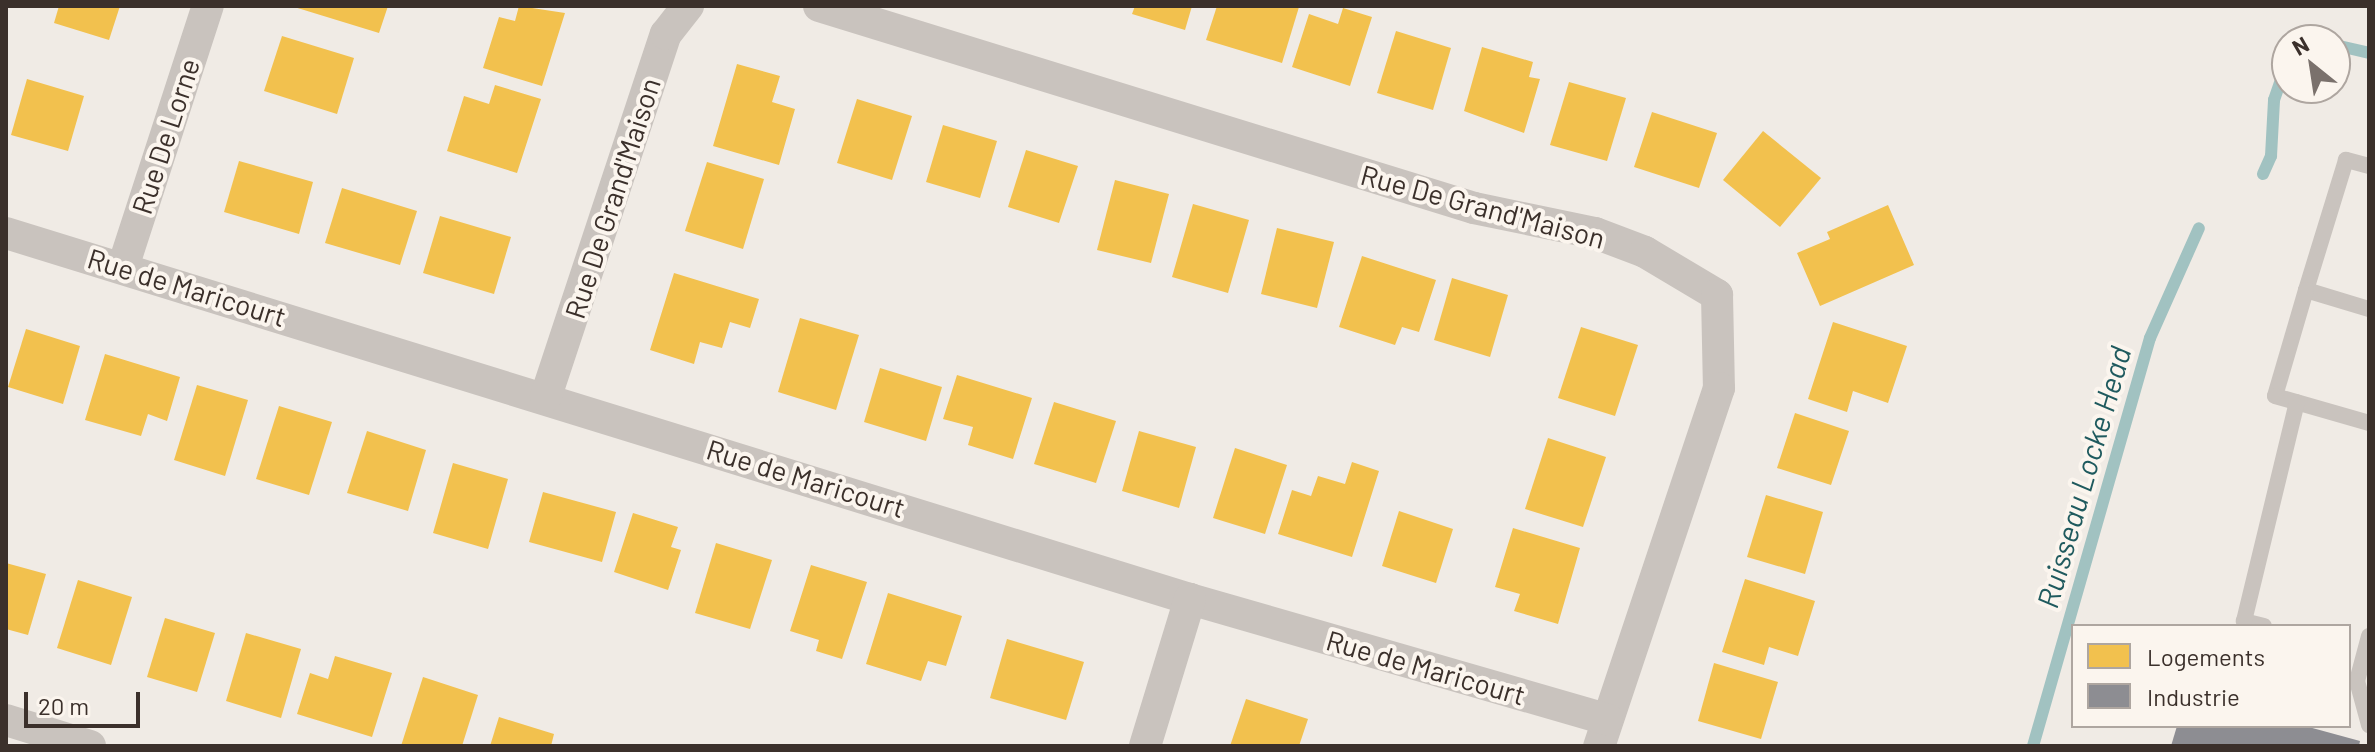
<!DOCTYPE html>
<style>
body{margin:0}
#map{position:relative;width:2375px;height:752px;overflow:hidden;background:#f0ebe5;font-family:Barlow,sans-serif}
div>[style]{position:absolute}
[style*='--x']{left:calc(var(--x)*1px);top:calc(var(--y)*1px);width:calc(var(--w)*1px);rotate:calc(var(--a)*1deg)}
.homes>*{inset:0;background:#f2c14e}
.industry>*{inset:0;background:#8d8d92}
.stream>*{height:12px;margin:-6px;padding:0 6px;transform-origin:6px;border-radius:6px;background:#a1c2c1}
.lane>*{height:16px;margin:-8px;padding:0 8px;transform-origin:8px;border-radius:8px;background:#c9c3be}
.street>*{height:32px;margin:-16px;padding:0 16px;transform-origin:16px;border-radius:16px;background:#c9c3be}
span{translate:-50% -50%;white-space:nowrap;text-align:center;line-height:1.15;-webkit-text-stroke:8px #fbf5ee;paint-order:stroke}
.street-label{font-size:28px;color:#3b302b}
.water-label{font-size:30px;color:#1f5a5e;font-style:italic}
.frame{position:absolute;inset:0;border:8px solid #3b302b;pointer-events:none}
.legend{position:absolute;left:2071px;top:624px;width:280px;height:104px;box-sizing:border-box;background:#fbf5ee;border:2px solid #aea6a0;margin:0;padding:10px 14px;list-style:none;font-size:24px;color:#3b302b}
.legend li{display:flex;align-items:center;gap:16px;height:40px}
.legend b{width:40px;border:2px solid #aea6a0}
.north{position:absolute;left:2271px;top:24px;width:80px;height:80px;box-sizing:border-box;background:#fbf5ee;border:2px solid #aea6a0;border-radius:50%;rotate:330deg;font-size:22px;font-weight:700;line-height:32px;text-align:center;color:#3b302b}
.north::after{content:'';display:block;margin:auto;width:28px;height:36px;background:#7a716c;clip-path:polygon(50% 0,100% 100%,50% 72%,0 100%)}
.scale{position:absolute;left:24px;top:692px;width:116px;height:36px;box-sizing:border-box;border:4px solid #3b302b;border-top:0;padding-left:10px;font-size:24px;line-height:28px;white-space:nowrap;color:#3b302b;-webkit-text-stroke:6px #fbf5ee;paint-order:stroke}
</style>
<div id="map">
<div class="homes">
<i style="clip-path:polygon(59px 6px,120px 6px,109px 40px,54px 23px)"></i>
<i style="clip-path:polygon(291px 6px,388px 6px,379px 33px)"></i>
<i style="clip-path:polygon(519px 6px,565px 13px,542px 86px,483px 68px,499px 17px,515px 21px)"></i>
<i style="clip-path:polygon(1135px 6px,1192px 6px,1185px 30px,1132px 14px)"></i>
<i style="clip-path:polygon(1217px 6px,1299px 7px,1282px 63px,1206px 40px)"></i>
<i style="clip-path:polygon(1343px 8px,1372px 17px,1350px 86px,1292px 67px,1309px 14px,1338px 24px)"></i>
<i style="clip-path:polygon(1396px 31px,1451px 48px,1433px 110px,1377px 93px)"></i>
<i style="clip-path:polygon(282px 36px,354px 58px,337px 114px,264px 91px)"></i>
<i style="clip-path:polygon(1482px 47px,1533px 62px,1529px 77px,1540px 79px,1524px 133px,1464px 111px)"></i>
<i style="clip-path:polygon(737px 64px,780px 76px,772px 102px,795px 109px,779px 165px,713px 146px)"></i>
<i style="clip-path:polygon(27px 79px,84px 96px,68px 151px,11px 135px)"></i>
<i style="clip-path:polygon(1569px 82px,1626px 98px,1607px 161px,1550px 145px)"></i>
<i style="clip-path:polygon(495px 85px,541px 99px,517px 173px,447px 151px,464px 96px,489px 104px)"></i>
<i style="clip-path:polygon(857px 99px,912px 116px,892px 180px,837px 163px)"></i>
<i style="clip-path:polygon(1652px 112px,1717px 133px,1699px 188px,1634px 167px)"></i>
<i style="clip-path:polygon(943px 125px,997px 141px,980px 198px,926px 182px)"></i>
<i style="clip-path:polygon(1763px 131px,1821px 178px,1780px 227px,1723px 180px)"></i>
<i style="clip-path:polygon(1026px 150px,1078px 166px,1059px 223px,1008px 207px)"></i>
<i style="clip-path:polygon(239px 161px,313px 182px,299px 234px,224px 212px)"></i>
<i style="clip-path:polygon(707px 162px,764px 179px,743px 249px,685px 231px)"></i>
<i style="clip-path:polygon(1115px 180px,1169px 194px,1151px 263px,1097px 250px)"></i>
<i style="clip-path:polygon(342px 188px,417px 211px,400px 265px,325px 243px)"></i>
<i style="clip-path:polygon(1193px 204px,1249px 220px,1228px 293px,1172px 277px)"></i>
<i style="clip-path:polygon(1888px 205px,1914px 265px,1820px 306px,1797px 253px,1830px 239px,1827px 232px)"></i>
<i style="clip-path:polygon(440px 216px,511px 237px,494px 294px,423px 273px)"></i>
<i style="clip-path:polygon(1277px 228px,1334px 242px,1317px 308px,1261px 294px)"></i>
<i style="clip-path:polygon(1362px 256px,1436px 280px,1419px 332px,1402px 327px,1395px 345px,1339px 327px)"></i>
<i style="clip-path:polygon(674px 273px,759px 299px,750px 328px,730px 322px,722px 348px,700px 342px,694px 364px,650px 350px)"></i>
<i style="clip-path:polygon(1452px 278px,1508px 295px,1490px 357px,1434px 340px)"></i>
<i style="clip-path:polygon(800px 318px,859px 335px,836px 410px,778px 392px)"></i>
<i style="clip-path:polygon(1833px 322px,1907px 346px,1888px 403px,1853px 391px,1847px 412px,1808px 399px)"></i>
<i style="clip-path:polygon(1581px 327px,1638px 345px,1615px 416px,1558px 398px)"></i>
<i style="clip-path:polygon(26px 329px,80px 346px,63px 404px,8px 387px)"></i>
<i style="clip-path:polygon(105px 354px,180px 377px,167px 421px,148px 414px,141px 436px,85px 420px)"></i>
<i style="clip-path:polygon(880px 368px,942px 387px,926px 441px,864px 422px)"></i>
<i style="clip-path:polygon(957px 375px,1032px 398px,1013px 459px,968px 445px,973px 427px,943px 419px)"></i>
<i style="clip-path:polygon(197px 385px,248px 400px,225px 476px,174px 460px)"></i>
<i style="clip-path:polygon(1054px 402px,1116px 421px,1096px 483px,1034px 464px)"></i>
<i style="clip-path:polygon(279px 406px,332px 422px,309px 495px,256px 479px)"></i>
<i style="clip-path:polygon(1795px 413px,1849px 431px,1831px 485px,1777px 468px)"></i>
<i style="clip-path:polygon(367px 431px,426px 450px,408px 511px,347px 493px)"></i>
<i style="clip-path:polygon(1139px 431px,1196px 447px,1179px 508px,1122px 491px)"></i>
<i style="clip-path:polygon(1548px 438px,1606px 457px,1583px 527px,1525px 509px)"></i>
<i style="clip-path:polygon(1235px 448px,1287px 465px,1265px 534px,1213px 518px)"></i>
<i style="clip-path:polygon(1352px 462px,1379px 471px,1352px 557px,1278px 534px,1292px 490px,1311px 496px,1318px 476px,1345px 484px)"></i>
<i style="clip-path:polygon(453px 463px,508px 479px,488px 549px,433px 533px)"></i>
<i style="clip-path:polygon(543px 492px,616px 512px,602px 562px,529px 542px)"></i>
<i style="clip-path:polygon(1766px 495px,1823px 512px,1805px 574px,1747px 557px)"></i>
<i style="clip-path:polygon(1399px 511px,1453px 529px,1436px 583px,1382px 566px)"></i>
<i style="clip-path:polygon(633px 513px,678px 527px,671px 547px,681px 550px,668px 590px,614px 572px)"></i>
<i style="clip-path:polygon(1513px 528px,1580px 548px,1558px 624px,1514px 611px,1520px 594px,1495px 587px)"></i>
<i style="clip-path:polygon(716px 543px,772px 560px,750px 629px,695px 613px)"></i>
<i style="clip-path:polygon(6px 563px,46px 574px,28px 635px,6px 629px)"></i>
<i style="clip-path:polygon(811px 565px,867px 582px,842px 659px,816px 651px,819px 640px,790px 631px)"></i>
<i style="clip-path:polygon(1745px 579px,1815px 601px,1798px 656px,1769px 647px,1764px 665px,1722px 652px)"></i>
<i style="clip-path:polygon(78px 580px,132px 597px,111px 665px,57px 648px)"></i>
<i style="clip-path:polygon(888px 593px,962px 616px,946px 666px,928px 661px,921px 681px,866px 664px)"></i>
<i style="clip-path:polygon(165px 618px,215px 633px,197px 692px,147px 677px)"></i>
<i style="clip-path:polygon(246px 633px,301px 649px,281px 718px,226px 701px)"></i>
<i style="clip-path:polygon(1007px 639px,1084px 662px,1066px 720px,990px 698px)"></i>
<i style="clip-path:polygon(335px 656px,392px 673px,372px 737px,297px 714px,310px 673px,328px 679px)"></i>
<i style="clip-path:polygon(1714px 663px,1778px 682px,1761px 739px,1698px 721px)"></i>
<i style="clip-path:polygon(423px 677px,478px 695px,462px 746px,401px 746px)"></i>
<i style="clip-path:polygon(1246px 699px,1308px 719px,1299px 746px,1230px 746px)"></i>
<i style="clip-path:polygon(499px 717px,554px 734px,551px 746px,490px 746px)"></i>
</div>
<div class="industry">
<i style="clip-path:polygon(2177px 726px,2305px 726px,2360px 741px,2359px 746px,2171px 746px)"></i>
</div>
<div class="stream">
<i style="--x:2335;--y:45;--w:35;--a:13"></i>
<i style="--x:2263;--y:174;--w:20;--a:-66"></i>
<i style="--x:2271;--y:156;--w:56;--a:-86.9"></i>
<i style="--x:2274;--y:100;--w:39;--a:-71"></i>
<i style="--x:2033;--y:746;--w:424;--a:-74"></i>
<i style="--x:2150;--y:338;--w:120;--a:-66"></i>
</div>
<div class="lane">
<i style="--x:2369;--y:166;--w:24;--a:-165"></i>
<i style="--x:2346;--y:160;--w:136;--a:107.1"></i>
<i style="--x:2306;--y:290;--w:66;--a:16.8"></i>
<i style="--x:2306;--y:290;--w:110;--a:106.3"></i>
<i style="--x:2275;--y:396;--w:98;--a:16"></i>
<i style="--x:2264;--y:626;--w:21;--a:-166"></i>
<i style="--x:2244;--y:621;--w:225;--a:-76.4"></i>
<i style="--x:2369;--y:636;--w:47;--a:104.9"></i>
<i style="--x:2357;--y:681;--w:46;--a:74.7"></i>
</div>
<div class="street">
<i style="--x:819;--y:6;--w:685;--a:17.14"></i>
<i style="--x:1474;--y:208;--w:124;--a:11.7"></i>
<i style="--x:1595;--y:233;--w:53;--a:20.8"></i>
<i style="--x:1645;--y:252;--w:84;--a:30.8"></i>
<i style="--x:1717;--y:295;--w:93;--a:88.8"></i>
<i style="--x:1719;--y:388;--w:378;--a:108.5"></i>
<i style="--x:6;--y:233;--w:1239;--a:17.18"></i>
<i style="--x:1190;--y:599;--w:434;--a:16.1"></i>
<i style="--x:123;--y:267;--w:274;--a:-72"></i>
<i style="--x:546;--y:396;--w:381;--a:-71.7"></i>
<i style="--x:666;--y:34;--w:36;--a:-52"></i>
<i style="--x:6;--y:720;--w:88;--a:17.2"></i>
<i style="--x:1145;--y:746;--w:154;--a:-73"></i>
</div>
<div class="street-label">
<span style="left:165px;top:136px;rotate:-72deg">Rue De Lorne</span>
<span style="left:612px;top:198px;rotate:-72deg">Rue De Grand'Maison</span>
<span style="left:1483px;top:206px;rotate:15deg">Rue De Grand'Maison</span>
<span style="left:187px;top:287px;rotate:17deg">Rue de Maricourt</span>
<span style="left:806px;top:478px;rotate:17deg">Rue de Maricourt</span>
<span style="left:1426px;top:667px;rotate:16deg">Rue de Maricourt</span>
</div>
<div class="water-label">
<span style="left:2083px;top:477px;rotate:-74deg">Ruisseau Locke Head</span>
</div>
<div class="frame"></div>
<ul class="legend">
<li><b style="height:22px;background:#f2c14e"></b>Logements</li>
<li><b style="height:22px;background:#8d8d92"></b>Industrie</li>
</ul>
<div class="north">N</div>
<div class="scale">20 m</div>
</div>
